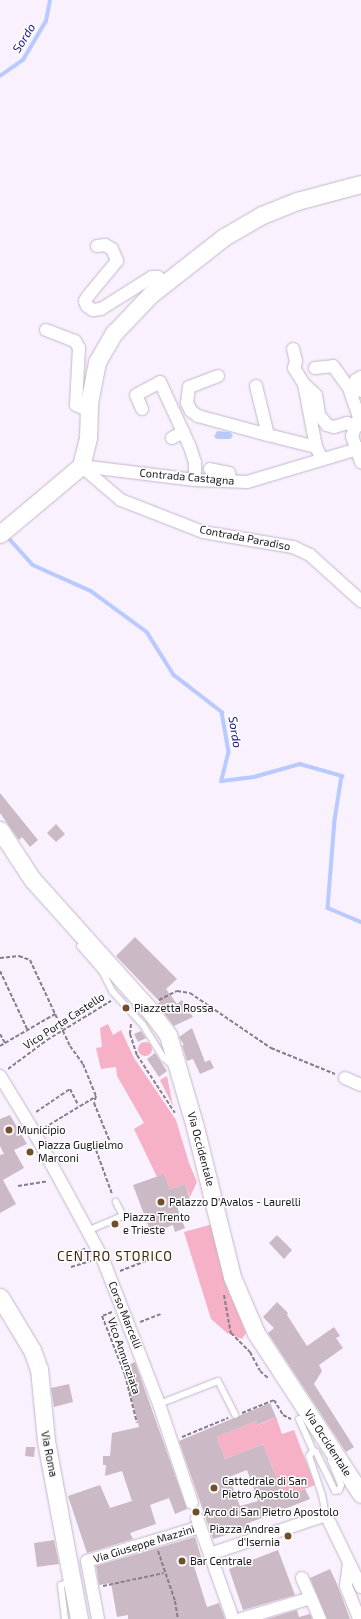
<!DOCTYPE html>
<style>
body{margin:0}
#map{position:relative;width:361px;height:1619px;overflow:hidden;background:#faf1ff;font-family:"Exo 2",sans-serif}
div>[style]{position:absolute}
[style*='--x']{left:calc(var(--x)*1px);top:calc(var(--y)*1px);width:calc(var(--w)*1px);rotate:calc(var(--a)*1deg)}
.green>*{inset:0;background:#f6b1c6}
.round{border-radius:50%}
.water>*{inset:0;background:#b8cafe}
.stream>*{height:3.5px;margin:-1.75px;padding:0 1.75px;transform-origin:1.75px;border-radius:1.75px;background:#b8cafe}
.building>*{inset:0;background:#cbb9c5}
.path>*{height:2px;margin-top:-1px;transform-origin:0;background:repeating-linear-gradient(90deg,#857f89 0 4px,transparent 0 6px)}
.roads{filter:drop-shadow(0 0 1px #c2b7c8) drop-shadow(0 0 1px #c2b7c8)}
.lane>*{height:6px;margin:-3px;padding:0 3px;transform-origin:3px;border-radius:3px;background:#fff}
.street>*{height:12px;margin:-6px;padding:0 6px;transform-origin:6px;border-radius:6px;background:#fff}
.secondary>*{height:17px;margin:-8.5px;padding:0 8.5px;transform-origin:8.5px;border-radius:8.5px;background:#fff}
.dots>*{width:11px;height:11px;translate:-50% -50%;box-sizing:border-box;border:2px solid #fff;border-radius:50%}
span{translate:-50% -50%;white-space:nowrap;text-align:center;line-height:1.15;-webkit-text-stroke:3px #fff;paint-order:stroke}
.street-label{font-size:11px;color:#18141a}
.poi-label{font-size:11px;color:#18141a}
.left{translate:0 -50%;text-align:left}
.right{translate:-100% -50%;text-align:right}
.water-label{font-size:12px;color:#141878;font-style:italic}
.quarter-label{font-size:13px;color:#402504;letter-spacing:1px}
</style>
<div id="map">
<div class="green">
<i style="clip-path:polygon(108px 1024px,113px 1035px,121px 1030px,134px 1058px,176px 1120px,189px 1163px,197px 1182px,190px 1197px,185px 1184px,170px 1189px,164px 1174px,157px 1177px,134px 1129px,144px 1123px,117px 1076px,116px 1067px,101px 1069px,96px 1048px,102px 1047px,100px 1028px)"></i>
<i class="round" style="left:138px;top:1042px;width:14px;height:14px"></i>
<i style="clip-path:polygon(167px 1076px,173px 1106px,160px 1080px)"></i>
<i style="clip-path:polygon(213px 1224px,228px 1290px,246px 1333px,242px 1339px,227px 1333px,211px 1319px,184px 1232px)"></i>
<i style="clip-path:polygon(276px 1417px,282px 1434px,294px 1430px,315px 1485px,284px 1497px,263px 1444px,225px 1459px,217px 1437px,256px 1421px,258px 1425px)"></i>
</div>
<div class="water">
<i style="clip-path:polygon(217px 431px,230px 432px,233px 436px,230px 439px,217px 439px,214px 437px)"></i>
</div>
<div class="stream">
<i style="--x:0;--y:76;--w:28;--a:-35"></i>
<i style="--x:23;--y:60;--w:45;--a:-59.5"></i>
<i style="--x:46;--y:21;--w:21;--a:-79"></i>
<i style="--x:6;--y:535;--w:40;--a:48"></i>
<i style="--x:33;--y:565;--w:64;--a:24.1"></i>
<i style="--x:91;--y:591;--w:69;--a:36.2"></i>
<i style="--x:147;--y:632;--w:51;--a:57.9"></i>
<i style="--x:174;--y:675;--w:61;--a:37.6"></i>
<i style="--x:222;--y:712;--w:41;--a:80.1"></i>
<i style="--x:229;--y:752;--w:30;--a:104"></i>
<i style="--x:222;--y:781;--w:32;--a:-7"></i>
<i style="--x:254;--y:777;--w:48;--a:-15.8"></i>
<i style="--x:300;--y:764;--w:44;--a:15.9"></i>
<i style="--x:342;--y:776;--w:45;--a:99"></i>
<i style="--x:335;--y:820;--w:88;--a:94.5"></i>
<i style="--x:328;--y:908;--w:36;--a:23"></i>
</div>
<div class="building">
<i style="clip-path:polygon(0 793px,38px 840px,30px 847px,22px 837px,19px 840px,0 813px)"></i>
<i style="clip-path:polygon(56px 824px,65px 834px,56px 842px,47px 833px)"></i>
<i style="clip-path:polygon(135px 937px,177px 979px,166px 989px,177px 1004px,182px 1000px,193px 1017px,174px 1026px,157px 1004px,160px 1002px,116px 956px)"></i>
<i style="clip-path:polygon(192px 1028px,205px 1062px,210px 1060px,214px 1068px,200px 1074px,193px 1059px,187px 1061px,182px 1045px,184px 1045px,179px 1037px)"></i>
<i style="clip-path:polygon(141px 1031px,146px 1038px,138px 1042px,134px 1034px)"></i>
<i style="clip-path:polygon(155px 1053px,167px 1071px,159px 1077px,147px 1059px)"></i>
<i style="clip-path:polygon(10px 1115px,27px 1144px,14px 1150px,24px 1168px,3px 1180px,16px 1204px,0 1213px,0 1155px,4px 1154px,0 1146px,0 1119px)"></i>
<i style="clip-path:polygon(164px 1174px,170px 1189px,185px 1184px,190px 1199px,176px 1204px,185px 1228px,175px 1232px,173px 1225px,151px 1233px,133px 1185px)"></i>
<i style="clip-path:polygon(277px 1235px,292px 1250px,284px 1259px,269px 1243px)"></i>
<i style="clip-path:polygon(277px 1302px,288px 1313px,287px 1315px,307px 1346px,334px 1327px,340px 1336px,336px 1338px,343px 1348px,319px 1365px,322px 1371px,314px 1384px,354px 1447px,346px 1452px,268px 1333px,274px 1328px,263px 1317px)"></i>
<i style="clip-path:polygon(135px 1362px,187px 1509px,175px 1514px,169px 1498px,150px 1505px,156px 1524px,130px 1533px,133px 1539px,87px 1553px,68px 1496px,100px 1485px,110px 1508px,132px 1501px,122px 1471px,105px 1476px,106px 1465px,103px 1465px,103px 1456px,110px 1456px,112px 1433px,139px 1427px,123px 1367px)"></i>
<i style="clip-path:polygon(69px 1384px,73px 1402px,54px 1407px,51px 1388px)"></i>
<i style="clip-path:polygon(evenodd,270px 1403px,276px 1417px,257px 1425px,256px 1421px,217px 1437px,225px 1459px,263px 1444px,284px 1497px,305px 1489px,310px 1499px,246px 1524px,248px 1528px,213px 1539px,179px 1441px,270px 1403px,247px 1470px,258px 1501px,240px 1506px,229px 1477px,247px 1470px)"></i>
<i style="clip-path:polygon(26px 1447px,35px 1447px,34px 1457px,25px 1456px)"></i>
<i style="clip-path:polygon(195px 1537px,202px 1560px,193px 1563px,207px 1607px,219px 1603px,225px 1619px,128px 1619px,128px 1615px,117px 1617px,111px 1583px,99px 1585px,96px 1566px)"></i>
<i style="clip-path:polygon(54px 1540px,59px 1564px,37px 1567px,34px 1543px)"></i>
<i style="clip-path:polygon(278px 1550px,295px 1595px,243px 1610px,229px 1569px)"></i>
<i style="clip-path:polygon(330px 1569px,337px 1584px,350px 1619px,327px 1619px,310px 1578px)"></i>
<i style="clip-path:polygon(297px 1610px,299px 1617px,310px 1614px,312px 1619px,267px 1619px)"></i>
</div>
<div class="path">
<i style="--x:0;--y:958;--w:19;--a:-6"></i>
<i style="--x:19;--y:956;--w:12;--a:20"></i>
<i style="--x:30;--y:960;--w:95;--a:65.1"></i>
<i style="--x:70;--y:1046;--w:22;--a:54"></i>
<i style="--x:83;--y:1064;--w:35;--a:68"></i>
<i style="--x:96;--y:1096;--w:7;--a:106"></i>
<i style="--x:94;--y:1103;--w:42;--a:67.7"></i>
<i style="--x:110;--y:1142;--w:16;--a:150"></i>
<i style="--x:96;--y:1150;--w:47;--a:70"></i>
<i style="--x:0;--y:971;--w:64;--a:65"></i>
<i style="--x:159;--y:1000;--w:20;--a:-27"></i>
<i style="--x:177;--y:991;--w:13;--a:9"></i>
<i style="--x:190;--y:993;--w:98;--a:34.2"></i>
<i style="--x:271;--y:1048;--w:69;--a:22.1"></i>
<i style="--x:131;--y:1024;--w:10;--a:96"></i>
<i style="--x:130;--y:1034;--w:22;--a:72"></i>
<i style="--x:137;--y:1055;--w:69;--a:56.8"></i>
<i style="--x:0;--y:1034;--w:10;--a:61"></i>
<i style="--x:0;--y:1046;--w:64;--a:-30.2"></i>
<i style="--x:8;--y:1069;--w:49;--a:-36.6"></i>
<i style="--x:47;--y:1040;--w:75;--a:-31.4"></i>
<i style="--x:36;--y:1112;--w:41;--a:-34.1"></i>
<i style="--x:70;--y:1089;--w:18;--a:63"></i>
<i style="--x:44;--y:1128;--w:60;--a:-31.3"></i>
<i style="--x:18;--y:1186;--w:30;--a:-9"></i>
<i style="--x:65;--y:1257;--w:22;--a:-22"></i>
<i style="--x:71;--y:1267;--w:21;--a:-17"></i>
<i style="--x:120;--y:1271;--w:39;--a:-21"></i>
<i style="--x:224;--y:1295;--w:39;--a:80"></i>
<i style="--x:231;--y:1333;--w:27;--a:45"></i>
<i style="--x:250;--y:1352;--w:21;--a:62"></i>
<i style="--x:260;--y:1371;--w:11;--a:41"></i>
<i style="--x:112;--y:1312;--w:11;--a:158"></i>
<i style="--x:102;--y:1316;--w:63;--a:68.7"></i>
<i style="--x:125;--y:1375;--w:49;--a:76"></i>
<i style="--x:140;--y:1322;--w:22;--a:-21"></i>
<i style="--x:242;--y:1413;--w:35;--a:-22"></i>
<i style="--x:274;--y:1400;--w:17;--a:59"></i>
<i style="--x:283;--y:1415;--w:9;--a:27"></i>
<i style="--x:182;--y:1437;--w:50;--a:-22.4"></i>
<i style="--x:158;--y:1551;--w:53;--a:71.2"></i>
<i style="--x:175;--y:1601;--w:18;--a:81"></i>
<i style="--x:103;--y:1586;--w:62;--a:-12"></i>
</div>
<div class="roads">
<div class="lane">
<i style="--x:80;--y:946;--w:33;--a:49"></i>
<i style="--x:109;--y:974;--w:6;--a:-141"></i>
<i style="--x:104;--y:970;--w:2;--a:153"></i>
<i style="--x:102;--y:971;--w:22;--a:63"></i>
<i style="--x:112;--y:991;--w:46;--a:47.6"></i>
<i style="--x:143;--y:1025;--w:39;--a:58"></i>
<i style="--x:164;--y:1058;--w:11;--a:41"></i>
<i style="--x:87;--y:1231;--w:39;--a:-23"></i>
<i style="--x:123;--y:1216;--w:16;--a:-117"></i>
<i style="--x:159;--y:1404;--w:63;--a:-21.3"></i>
<i style="--x:218;--y:1381;--w:38;--a:63"></i>
<i style="--x:299;--y:1419;--w:35;--a:66"></i>
<i style="--x:313;--y:1451;--w:3;--a:18"></i>
<i style="--x:316;--y:1452;--w:43;--a:64"></i>
<i style="--x:335;--y:1491;--w:4;--a:-14"></i>
<i style="--x:339;--y:1490;--w:5;--a:-68"></i>
<i style="--x:341;--y:1485;--w:27;--a:-112"></i>
<i style="--x:313;--y:1451;--w:6;--a:129"></i>
<i style="--x:309;--y:1456;--w:41;--a:71.6"></i>
<i style="--x:322;--y:1495;--w:20;--a:79"></i>
<i style="--x:65;--y:1619;--w:34;--a:-97"></i>
<i style="--x:61;--y:1585;--w:9;--a:-18"></i>
</div>
<div class="street">
<i style="--x:97;--y:246;--w:8;--a:-7"></i>
<i style="--x:105;--y:245;--w:8;--a:30"></i>
<i style="--x:112;--y:249;--w:13;--a:67"></i>
<i style="--x:117;--y:261;--w:45;--a:129.6"></i>
<i style="--x:88;--y:296;--w:6;--a:121"></i>
<i style="--x:85;--y:301;--w:5;--a:68"></i>
<i style="--x:87;--y:306;--w:7;--a:34"></i>
<i style="--x:93;--y:310;--w:8;--a:-7"></i>
<i style="--x:101;--y:309;--w:60;--a:-32.1"></i>
<i style="--x:152;--y:277;--w:6;--a:0"></i>
<i style="--x:158;--y:277;--w:8;--a:45"></i>
<i style="--x:46;--y:330;--w:31;--a:21"></i>
<i style="--x:75;--y:341;--w:8;--a:60"></i>
<i style="--x:79;--y:348;--w:57;--a:93"></i>
<i style="--x:76;--y:405;--w:14;--a:25"></i>
<i style="--x:293;--y:349;--w:12;--a:76"></i>
<i style="--x:296;--y:361;--w:7;--a:106"></i>
<i style="--x:294;--y:368;--w:19;--a:58"></i>
<i style="--x:304;--y:384;--w:64;--a:79.2"></i>
<i style="--x:316;--y:447;--w:13;--a:63"></i>
<i style="--x:315;--y:368;--w:18;--a:-6"></i>
<i style="--x:333;--y:366;--w:27;--a:54"></i>
<i style="--x:349;--y:388;--w:31;--a:71"></i>
<i style="--x:359;--y:417;--w:20;--a:110"></i>
<i style="--x:352;--y:436;--w:28;--a:71"></i>
<i style="--x:218;--y:376;--w:31;--a:159"></i>
<i style="--x:189;--y:387;--w:16;--a:97"></i>
<i style="--x:187;--y:403;--w:9;--a:63"></i>
<i style="--x:191;--y:411;--w:9;--a:36"></i>
<i style="--x:198;--y:416;--w:73;--a:15.2"></i>
<i style="--x:361;--y:377;--w:6;--a:149"></i>
<i style="--x:356;--y:380;--w:12;--a:66"></i>
<i style="--x:304;--y:384;--w:16;--a:43"></i>
<i style="--x:316;--y:395;--w:20;--a:81"></i>
<i style="--x:319;--y:415;--w:13;--a:51"></i>
<i style="--x:327;--y:425;--w:7;--a:16"></i>
<i style="--x:334;--y:427;--w:14;--a:-17"></i>
<i style="--x:347;--y:423;--w:10;--a:29"></i>
<i style="--x:256;--y:386;--w:50;--a:76.2"></i>
<i style="--x:268;--y:435;--w:49;--a:14"></i>
<i style="--x:142;--y:409;--w:15;--a:-113"></i>
<i style="--x:136;--y:395;--w:27;--a:-28"></i>
<i style="--x:160;--y:382;--w:72;--a:65.2"></i>
<i style="--x:190;--y:447;--w:16;--a:72"></i>
<i style="--x:195;--y:462;--w:18;--a:90"></i>
<i style="--x:172;--y:438;--w:13;--a:-29"></i>
<i style="--x:81;--y:466;--w:52;--a:40.4"></i>
<i style="--x:121;--y:500;--w:88;--a:21.3"></i>
<i style="--x:203;--y:532;--w:91;--a:9.5"></i>
<i style="--x:293;--y:547;--w:19;--a:25"></i>
<i style="--x:310;--y:555;--w:69;--a:42"></i>
<i style="--x:81;--y:466;--w:115;--a:7"></i>
<i style="--x:195;--y:480;--w:52;--a:2.2"></i>
<i style="--x:247;--y:482;--w:119;--a:-16.6"></i>
<i style="--x:210;--y:469;--w:19;--a:12"></i>
<i style="--x:229;--y:473;--w:8;--a:76"></i>
<i style="--x:0;--y:1076;--w:66;--a:58.7"></i>
<i style="--x:34;--y:1132;--w:142;--a:61.5"></i>
<i style="--x:102;--y:1257;--w:158;--a:68.8"></i>
<i style="--x:159;--y:1404;--w:104;--a:71.6"></i>
<i style="--x:345;--y:1078;--w:17;--a:24"></i>
<i style="--x:197;--y:1518;--w:107;--a:70.4"></i>
<i style="--x:210;--y:1554;--w:122;--a:-18.6"></i>
<i style="--x:326;--y:1515;--w:80;--a:64.1"></i>
<i style="--x:349;--y:1564;--w:22;--a:98"></i>
<i style="--x:346;--y:1586;--w:35;--a:68"></i>
<i style="--x:302;--y:1578;--w:22;--a:66"></i>
<i style="--x:98;--y:1619;--w:59;--a:-100.7"></i>
<i style="--x:87;--y:1561;--w:118;--a:-16.7"></i>
<i style="--x:241;--y:1619;--w:73;--a:-16.7"></i>
<i style="--x:311;--y:1598;--w:23;--a:67"></i>
</div>
<div class="secondary">
<i style="--x:0;--y:534;--w:106;--a:-40"></i>
<i style="--x:81;--y:466;--w:30;--a:-76"></i>
<i style="--x:88;--y:437;--w:34;--a:-88"></i>
<i style="--x:89;--y:403;--w:42;--a:-79"></i>
<i style="--x:97;--y:362;--w:34;--a:-60"></i>
<i style="--x:114;--y:333;--w:52;--a:-46.5"></i>
<i style="--x:150;--y:295;--w:94;--a:-38.1"></i>
<i style="--x:224;--y:237;--w:44;--a:-30.1"></i>
<i style="--x:262;--y:215;--w:38;--a:-22"></i>
<i style="--x:297;--y:201;--w:66;--a:-14.9"></i>
<i style="--x:0;--y:830;--w:59;--a:56.9"></i>
<i style="--x:32;--y:879;--w:172;--a:48.1"></i>
<i style="--x:147;--y:1007;--w:35;--a:53"></i>
<i style="--x:168;--y:1035;--w:96;--a:73.6"></i>
<i style="--x:195;--y:1127;--w:154;--a:76.1"></i>
<i style="--x:232;--y:1277;--w:61;--a:66.8"></i>
<i style="--x:256;--y:1333;--w:192;--a:56.9"></i>
<i style="--x:0;--y:1297;--w:62;--a:58.9"></i>
<i style="--x:32;--y:1350;--w:20;--a:70"></i>
<i style="--x:39;--y:1369;--w:72;--a:84.4"></i>
<i style="--x:46;--y:1441;--w:181;--a:79.5"></i>
</div>
</div>
<div class="dots">
<i style="left:126px;top:1008px;background:#724f28"></i>
<i style="left:9px;top:1130px;background:#724f28"></i>
<i style="left:30px;top:1152px;background:#724f28"></i>
<i style="left:161px;top:1202px;background:#724f28"></i>
<i style="left:115px;top:1224px;background:#724f28"></i>
<i style="left:214px;top:1488px;background:#724f28"></i>
<i style="left:196px;top:1512px;background:#724f28"></i>
<i style="left:288px;top:1536px;background:#724f28"></i>
<i style="left:182px;top:1561px;background:#724f28"></i>
</div>
<div class="street-label">
<span style="left:187px;top:477px;rotate:5deg">Contrada Castagna</span>
<span style="left:245px;top:538px;rotate:11deg">Contrada Paradiso</span>
<span style="left:64px;top:1021px;rotate:-33deg">Vico Porta Castello</span>
<span style="left:201px;top:1149px;rotate:75deg">Via Occidentale</span>
<span style="left:125px;top:1315px;rotate:68deg">Corso Marcelli</span>
<span style="left:124px;top:1356px;rotate:71deg">Vico Annunziata</span>
<span style="left:328px;top:1443px;rotate:57deg">Via Occidentale</span>
<span style="left:49px;top:1454px;rotate:79deg">Via Roma</span>
<span style="left:144px;top:1544px;rotate:-17deg">Via Giuseppe Mazzini</span>
</div>
<div class="poi-label">
<span class="left" style="left:134px;top:1008px">Piazzetta Rossa</span>
<span class="left" style="left:17px;top:1130px">Municipio</span>
<span class="left" style="left:38px;top:1152px">Piazza Guglielmo<br>Marconi</span>
<span class="left" style="left:169px;top:1202px">Palazzo D'Avalos - Laurelli</span>
<span class="left" style="left:123px;top:1224px">Piazza Trento<br>e Trieste</span>
<span class="left" style="left:222px;top:1488px">Cattedrale di San<br>Pietro Apostolo</span>
<span class="left" style="left:204px;top:1512px">Arco di San Pietro Apostolo</span>
<span class="right" style="left:280px;top:1536px">Piazza Andrea<br>d'Isernia</span>
<span class="left" style="left:190px;top:1561px">Bar Centrale</span>
</div>
<div class="water-label">
<span style="left:24px;top:38px;rotate:-58deg">Sordo</span>
<span style="left:235px;top:732px;rotate:81deg">Sordo</span>
</div>
<div class="quarter-label">
<span style="left:115px;top:1256px">CENTRO STORICO</span>
</div>
</div>
